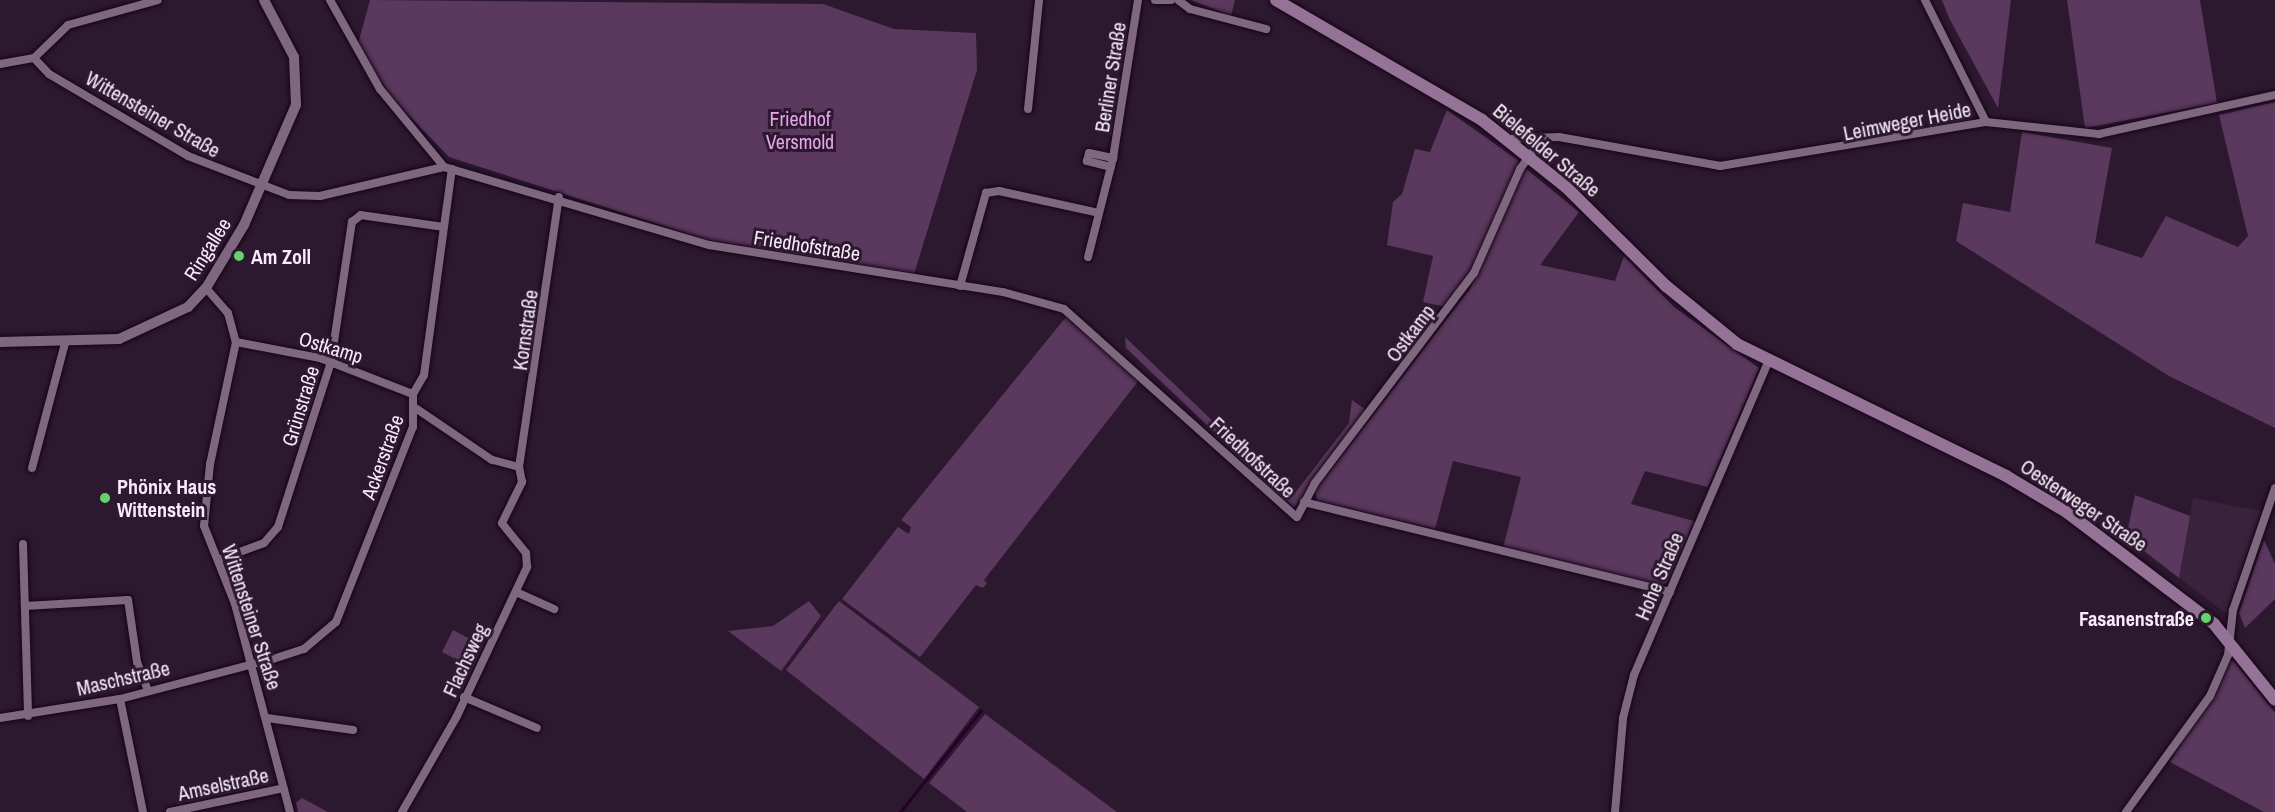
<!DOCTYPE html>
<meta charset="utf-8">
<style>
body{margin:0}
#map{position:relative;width:2275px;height:812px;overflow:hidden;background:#2d192f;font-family:"Archivo Narrow",sans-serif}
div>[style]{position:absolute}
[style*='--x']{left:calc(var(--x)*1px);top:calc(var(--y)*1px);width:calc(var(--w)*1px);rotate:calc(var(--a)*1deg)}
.built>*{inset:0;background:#3a213c}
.green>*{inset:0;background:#5b385e}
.stream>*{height:3px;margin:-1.5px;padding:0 1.5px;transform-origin:1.5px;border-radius:1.5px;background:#250029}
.roads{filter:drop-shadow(0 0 2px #150416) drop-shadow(0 0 2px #150416)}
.minor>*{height:8px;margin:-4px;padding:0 4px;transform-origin:4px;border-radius:4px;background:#7f6780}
.tertiary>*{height:10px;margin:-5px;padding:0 5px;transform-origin:5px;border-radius:5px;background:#7f6780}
.secondary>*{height:12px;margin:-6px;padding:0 6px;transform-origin:6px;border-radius:6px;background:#947396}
.dots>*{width:16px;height:16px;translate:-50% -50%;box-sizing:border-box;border:3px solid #2d192f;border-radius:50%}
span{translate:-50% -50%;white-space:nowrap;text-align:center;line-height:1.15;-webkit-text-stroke:6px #2d192f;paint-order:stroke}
.street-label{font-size:20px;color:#f8eaf8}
.park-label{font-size:20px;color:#e6a4ea}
.poi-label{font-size:20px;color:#f8eaf8;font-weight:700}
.left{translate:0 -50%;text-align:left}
.right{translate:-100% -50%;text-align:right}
</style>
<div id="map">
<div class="built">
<i style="clip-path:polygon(2193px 498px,2262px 511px,2227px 614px,2179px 578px)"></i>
</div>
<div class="green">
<i style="clip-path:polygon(370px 0,823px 4px,894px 29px,976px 33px,977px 70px,914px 274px,708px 240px,449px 157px,391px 97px,358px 44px)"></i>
<i style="clip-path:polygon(1191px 0,1235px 0,1231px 16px)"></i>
<i style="clip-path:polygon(1942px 0,2011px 0,1998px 108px,1949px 18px)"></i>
<i style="clip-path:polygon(2067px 0,2200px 0,2217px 103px,2085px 128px)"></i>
<i style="clip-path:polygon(2275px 102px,2275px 428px,2169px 376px,1956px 241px,1963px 203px,2010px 212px,2022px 132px,2112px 148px,2095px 243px,2142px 258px,2166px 216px,2238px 247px,2248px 236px,2219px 115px)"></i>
<i style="clip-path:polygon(1447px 110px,1519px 161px,1482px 252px,1446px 307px,1423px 302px,1433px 256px,1387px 245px,1393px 202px,1402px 194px,1415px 149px,1430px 152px)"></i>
<i style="clip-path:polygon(1525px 168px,1579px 212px,1540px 265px,1615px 281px,1624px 256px,1674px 307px,1759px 368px,1708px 487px,1645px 471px,1631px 504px,1694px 521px,1667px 583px,1658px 585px,1503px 548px,1521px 477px,1453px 461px,1435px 529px,1317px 501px,1315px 491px,1470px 289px)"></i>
<i style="clip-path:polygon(1066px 317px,1139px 380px,984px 580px,987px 583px,983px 588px,976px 585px,920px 657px,842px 599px,898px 527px,909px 534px,911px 527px,901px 520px)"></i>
<i style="clip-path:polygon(1125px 337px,1292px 497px,1349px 423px,1352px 400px,1366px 410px,1294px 508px,1126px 348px)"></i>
<i style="clip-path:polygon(2135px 495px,2190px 516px,2179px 578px,2126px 537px)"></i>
<i style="clip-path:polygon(2264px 540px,2275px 564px,2275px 599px,2245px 628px,2239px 613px)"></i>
<i style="clip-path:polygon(809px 601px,821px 616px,781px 671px,728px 631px,773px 626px)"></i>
<i style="clip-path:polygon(839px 601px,979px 707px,924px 779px,786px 670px)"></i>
<i style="clip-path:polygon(453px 630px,483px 646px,471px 667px,442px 652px)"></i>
<i style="clip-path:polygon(2232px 659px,2275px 713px,2275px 812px,2264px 812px,2170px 762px)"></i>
<i style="clip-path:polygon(985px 714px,1117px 812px,967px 812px,929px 783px)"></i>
<i style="clip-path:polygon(302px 798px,328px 812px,298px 812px,296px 803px)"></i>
</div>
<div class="stream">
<i style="--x:900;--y:812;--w:130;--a:-51.5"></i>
</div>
<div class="roads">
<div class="minor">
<i style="--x:330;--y:0;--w:102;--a:60.7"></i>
<i style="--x:380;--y:89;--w:101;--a:50.6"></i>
<i style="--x:1155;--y:0;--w:16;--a:0"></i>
<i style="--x:1178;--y:0;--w:15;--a:37"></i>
<i style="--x:1190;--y:9;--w:79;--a:14.7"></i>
<i style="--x:1925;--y:0;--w:136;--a:63.4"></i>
<i style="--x:34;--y:58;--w:22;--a:47"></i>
<i style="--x:49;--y:74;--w:161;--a:30.5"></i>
<i style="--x:188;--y:156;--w:108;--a:21.1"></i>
<i style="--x:289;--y:195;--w:31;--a:2"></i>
<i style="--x:320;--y:196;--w:127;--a:-13.2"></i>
<i style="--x:444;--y:167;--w:276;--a:16.4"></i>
<i style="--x:709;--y:245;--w:298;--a:9.1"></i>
<i style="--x:1003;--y:292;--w:63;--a:15.6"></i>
<i style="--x:1064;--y:309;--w:312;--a:41.8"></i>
<i style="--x:1297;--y:517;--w:38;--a:-62"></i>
<i style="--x:1315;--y:483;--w:263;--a:-52.9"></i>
<i style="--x:1474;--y:273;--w:114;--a:-66.1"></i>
<i style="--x:1520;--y:169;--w:39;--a:-54"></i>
<i style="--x:34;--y:58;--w:47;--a:-44.1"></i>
<i style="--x:68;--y:25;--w:93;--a:-15.5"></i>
<i style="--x:0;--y:64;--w:35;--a:-10"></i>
<i style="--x:1028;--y:109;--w:110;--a:-84.2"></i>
<i style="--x:1506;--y:139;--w:53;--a:-2.2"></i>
<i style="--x:1559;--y:137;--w:164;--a:10.2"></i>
<i style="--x:1720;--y:166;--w:270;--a:-9.4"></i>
<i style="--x:1986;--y:122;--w:114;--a:6.1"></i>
<i style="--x:2099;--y:134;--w:180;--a:-12.5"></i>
<i style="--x:1111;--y:167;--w:25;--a:-166"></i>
<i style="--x:1087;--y:161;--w:8;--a:-76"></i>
<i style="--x:1089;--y:153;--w:25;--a:12"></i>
<i style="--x:1088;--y:257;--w:102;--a:-75.8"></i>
<i style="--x:1113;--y:158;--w:160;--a:-81"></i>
<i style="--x:960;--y:286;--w:97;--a:-74.4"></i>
<i style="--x:986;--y:193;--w:13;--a:-9"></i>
<i style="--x:999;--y:191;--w:102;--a:12.4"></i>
<i style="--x:206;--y:288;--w:33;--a:49"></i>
<i style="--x:228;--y:313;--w:30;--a:75"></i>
<i style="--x:236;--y:342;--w:125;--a:102"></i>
<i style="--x:210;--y:464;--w:62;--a:95.5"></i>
<i style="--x:204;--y:526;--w:84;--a:68.3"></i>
<i style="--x:235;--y:604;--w:215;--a:75.2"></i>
<i style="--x:236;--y:342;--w:86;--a:10.8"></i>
<i style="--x:320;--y:358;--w:100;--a:21.2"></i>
<i style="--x:519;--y:467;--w:273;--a:-81.6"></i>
<i style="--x:32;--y:468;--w:129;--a:-75.2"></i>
<i style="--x:1304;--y:502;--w:377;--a:13.8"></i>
<i style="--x:23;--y:544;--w:172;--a:88.3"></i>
<i style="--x:218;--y:560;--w:49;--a:-20.3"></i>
<i style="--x:264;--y:543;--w:21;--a:-49"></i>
<i style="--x:278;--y:527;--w:173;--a:-72.2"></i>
<i style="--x:331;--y:362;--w:142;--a:-81.5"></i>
<i style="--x:352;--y:222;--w:11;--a:-38"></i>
<i style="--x:361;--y:215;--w:83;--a:8.3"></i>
<i style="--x:516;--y:592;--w:42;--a:24.1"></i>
<i style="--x:25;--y:606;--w:103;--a:-3.3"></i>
<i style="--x:128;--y:600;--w:63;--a:81.7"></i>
<i style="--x:137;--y:662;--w:31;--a:69"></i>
<i style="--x:464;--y:697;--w:79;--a:23"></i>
<i style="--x:120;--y:699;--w:115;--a:78.5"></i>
<i style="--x:0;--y:718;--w:121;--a:-9"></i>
<i style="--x:120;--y:699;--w:158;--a:-14.7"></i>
<i style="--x:273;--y:659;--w:33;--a:-18"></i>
<i style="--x:304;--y:649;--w:42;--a:-40.2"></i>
<i style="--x:336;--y:622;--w:210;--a:-68.5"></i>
<i style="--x:413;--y:427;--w:33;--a:-90"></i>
<i style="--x:413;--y:394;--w:22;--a:-60"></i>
<i style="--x:424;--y:375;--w:208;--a:-82.3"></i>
<i style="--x:267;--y:718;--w:87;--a:7.9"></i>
<i style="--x:170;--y:812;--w:116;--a:-11.9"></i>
<i style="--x:402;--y:812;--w:111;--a:-60.2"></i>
<i style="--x:457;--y:716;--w:165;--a:-64.8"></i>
<i style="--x:527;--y:567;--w:14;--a:-94"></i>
<i style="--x:526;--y:553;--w:38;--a:-129"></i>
<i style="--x:502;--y:523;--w:46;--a:-64"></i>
<i style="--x:522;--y:482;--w:15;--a:-101"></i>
<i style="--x:519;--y:467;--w:28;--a:-165"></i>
<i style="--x:492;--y:460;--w:91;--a:-145.8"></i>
<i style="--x:1615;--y:812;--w:94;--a:-85.1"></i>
<i style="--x:1623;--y:718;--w:44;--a:-75.7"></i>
<i style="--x:1634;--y:675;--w:340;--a:-66.8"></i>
<i style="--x:2126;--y:812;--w:143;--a:-54.1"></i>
<i style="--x:2210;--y:696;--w:45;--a:-66.3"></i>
<i style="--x:2228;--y:655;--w:45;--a:-83.7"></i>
<i style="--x:2233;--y:610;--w:129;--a:-71"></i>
</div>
<div class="tertiary">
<i style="--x:0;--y:342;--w:119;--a:-1.4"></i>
<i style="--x:119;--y:339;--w:76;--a:-24.9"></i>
<i style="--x:188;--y:307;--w:26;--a:-47"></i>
<i style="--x:206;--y:288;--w:74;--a:-58.9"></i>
<i style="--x:244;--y:225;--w:131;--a:-66.6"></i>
<i style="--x:296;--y:105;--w:48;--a:-92.4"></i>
<i style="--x:294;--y:57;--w:64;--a:-117.8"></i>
</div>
<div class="secondary">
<i style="--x:1276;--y:0;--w:238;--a:30.2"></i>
<i style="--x:1482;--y:120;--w:107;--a:38.6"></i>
<i style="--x:1566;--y:187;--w:141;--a:44.7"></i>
<i style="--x:1666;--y:286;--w:92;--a:39.2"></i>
<i style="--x:1737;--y:344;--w:300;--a:26.1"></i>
<i style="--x:2006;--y:476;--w:72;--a:30.8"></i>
<i style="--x:2068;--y:513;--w:183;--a:37.2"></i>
<i style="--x:2214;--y:624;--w:97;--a:51.2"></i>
</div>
</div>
<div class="dots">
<i style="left:239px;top:256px;background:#62d469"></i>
<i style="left:105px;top:498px;background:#62d469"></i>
<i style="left:2206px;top:618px;background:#62d469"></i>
</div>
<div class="street-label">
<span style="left:1110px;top:77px;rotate:-81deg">Berliner Straße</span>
<span style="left:153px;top:114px;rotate:30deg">Wittensteiner Straße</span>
<span style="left:1907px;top:121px;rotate:-11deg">Leimweger Heide</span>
<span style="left:1547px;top:150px;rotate:40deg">Bielefelder Straße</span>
<span style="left:807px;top:245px;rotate:9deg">Friedhofstraße</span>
<span style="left:207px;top:249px;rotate:-58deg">Ringallee</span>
<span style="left:525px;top:330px;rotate:-82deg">Kornstraße</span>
<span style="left:1410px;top:333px;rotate:-53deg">Ostkamp</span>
<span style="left:331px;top:347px;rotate:17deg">Ostkamp</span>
<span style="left:300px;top:406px;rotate:-73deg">Grünstraße</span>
<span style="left:382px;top:457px;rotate:-70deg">Ackerstraße</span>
<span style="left:1253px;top:457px;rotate:43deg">Friedhofstraße</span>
<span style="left:2084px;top:505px;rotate:34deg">Oesterweger Straße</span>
<span style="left:1659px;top:576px;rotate:-67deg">Hohe Straße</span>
<span style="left:252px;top:617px;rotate:72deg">Wittensteiner Straße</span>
<span style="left:465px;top:660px;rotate:-65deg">Flachsweg</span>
<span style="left:123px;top:678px;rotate:-13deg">Maschstraße</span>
<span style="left:223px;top:784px;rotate:-12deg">Amselstraße</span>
</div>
<div class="park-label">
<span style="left:800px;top:130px">Friedhof<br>Versmold</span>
</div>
<div class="poi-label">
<span class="left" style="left:251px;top:256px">Am Zoll</span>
<span class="left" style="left:117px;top:498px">Phönix Haus<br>Wittenstein</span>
<span class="right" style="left:2194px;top:618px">Fasanenstraße</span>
</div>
</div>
